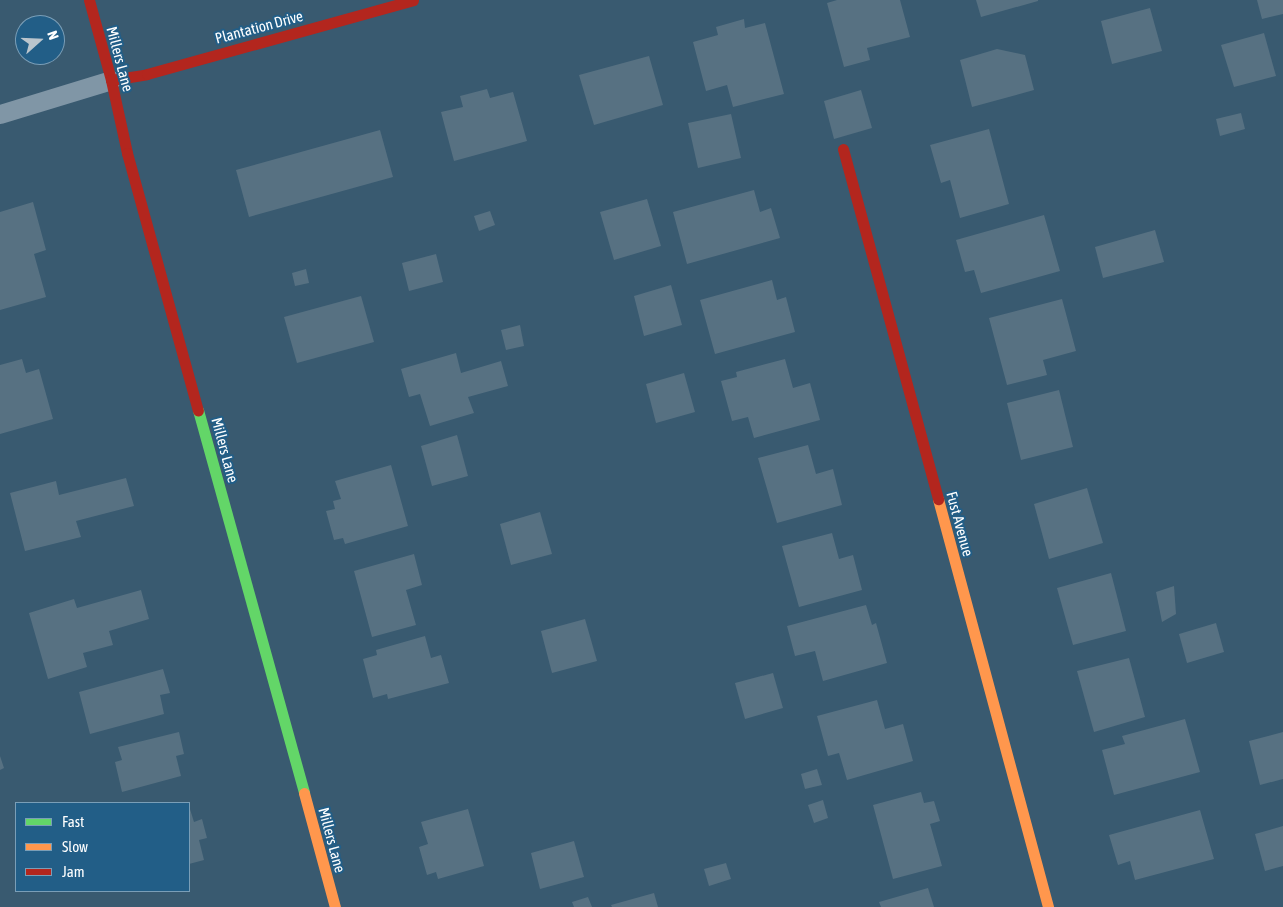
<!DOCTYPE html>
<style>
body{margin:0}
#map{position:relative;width:1283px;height:907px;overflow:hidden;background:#395a70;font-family:"Asap Condensed",sans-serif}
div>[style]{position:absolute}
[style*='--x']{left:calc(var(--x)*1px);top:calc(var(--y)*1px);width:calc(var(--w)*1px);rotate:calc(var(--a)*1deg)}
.building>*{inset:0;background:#577182}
.lane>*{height:19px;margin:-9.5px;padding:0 9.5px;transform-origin:9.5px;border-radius:9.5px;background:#8096a6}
.fast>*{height:11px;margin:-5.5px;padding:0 5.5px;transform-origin:5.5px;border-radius:5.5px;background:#63d668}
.slow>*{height:11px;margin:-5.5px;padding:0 5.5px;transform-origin:5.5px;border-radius:5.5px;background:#ff974d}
.jam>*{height:11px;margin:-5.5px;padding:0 5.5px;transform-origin:5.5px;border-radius:5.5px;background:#b3261e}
span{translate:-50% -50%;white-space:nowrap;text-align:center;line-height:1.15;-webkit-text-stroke:4px #225e87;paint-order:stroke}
.street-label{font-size:15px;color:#fff}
.legend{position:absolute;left:15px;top:802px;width:175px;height:90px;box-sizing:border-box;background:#225e87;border:1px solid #7a9eb7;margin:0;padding:6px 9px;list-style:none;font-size:15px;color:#fff}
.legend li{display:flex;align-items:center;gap:10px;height:25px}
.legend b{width:25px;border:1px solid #7a9eb7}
.north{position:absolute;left:15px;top:15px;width:50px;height:50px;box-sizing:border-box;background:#225e87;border:1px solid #7a9eb7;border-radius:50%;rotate:70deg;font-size:14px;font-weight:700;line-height:20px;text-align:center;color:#fff}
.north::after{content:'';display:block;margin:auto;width:18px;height:22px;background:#bac5cd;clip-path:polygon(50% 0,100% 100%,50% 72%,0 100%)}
</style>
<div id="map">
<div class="building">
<i style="clip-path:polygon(837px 0,900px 0,910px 37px,867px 48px,870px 60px,844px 67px,827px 3px)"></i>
<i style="clip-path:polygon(976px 0,1038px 0,1038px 1px,981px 17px)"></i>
<i style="clip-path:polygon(1257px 0,1283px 0,1283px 14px,1262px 19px)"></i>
<i style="clip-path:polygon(1150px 8px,1162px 51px,1112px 64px,1101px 21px)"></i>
<i style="clip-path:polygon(744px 19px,745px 28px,765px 23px,784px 94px,733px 107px,727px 85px,706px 91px,693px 42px,718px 35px,716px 27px)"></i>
<i style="clip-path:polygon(1264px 33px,1276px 76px,1234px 87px,1221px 45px)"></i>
<i style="clip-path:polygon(997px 49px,1025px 55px,1034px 90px,972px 107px,960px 60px)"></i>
<i style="clip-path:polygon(649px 56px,663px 105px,594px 125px,579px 75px)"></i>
<i style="clip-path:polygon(487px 89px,490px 98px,513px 92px,527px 141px,454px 161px,441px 112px,463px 107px,460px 96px)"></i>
<i style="clip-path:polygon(861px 90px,872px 128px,834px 139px,824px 101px)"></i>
<i style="clip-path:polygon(1241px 113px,1245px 129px,1220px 136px,1216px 119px)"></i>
<i style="clip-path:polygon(731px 114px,741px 158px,698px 168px,688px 123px)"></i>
<i style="clip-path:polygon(989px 129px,1009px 204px,960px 218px,950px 180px,941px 183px,930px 145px)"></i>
<i style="clip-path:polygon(380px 130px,393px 177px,249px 217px,236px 170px)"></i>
<i style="clip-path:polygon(754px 190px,760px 212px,771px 208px,780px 238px,687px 264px,673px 212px)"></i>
<i style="clip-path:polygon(647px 199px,661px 246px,614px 260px,600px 212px)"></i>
<i style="clip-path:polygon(33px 202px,46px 250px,34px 254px,46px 297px,0 310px,0 212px)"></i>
<i style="clip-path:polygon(490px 211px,495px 225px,479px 231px,474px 216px)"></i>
<i style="clip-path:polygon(1044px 215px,1060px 271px,981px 293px,974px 270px,965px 272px,956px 240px)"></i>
<i style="clip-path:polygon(1155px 230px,1164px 262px,1103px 278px,1095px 247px)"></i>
<i style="clip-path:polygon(436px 254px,443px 282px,409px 291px,402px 263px)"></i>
<i style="clip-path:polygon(306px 269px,309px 283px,295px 286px,292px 273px)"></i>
<i style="clip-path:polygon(772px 280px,777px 300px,786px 297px,795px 332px,715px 354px,700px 300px)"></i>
<i style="clip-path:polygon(671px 285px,682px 325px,644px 336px,634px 296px)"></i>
<i style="clip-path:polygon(361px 296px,374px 342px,297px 363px,284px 317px)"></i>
<i style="clip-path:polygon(1062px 299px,1076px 351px,1043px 360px,1047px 375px,1007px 385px,989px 318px)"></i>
<i style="clip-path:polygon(520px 325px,524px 346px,506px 350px,501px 330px)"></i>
<i style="clip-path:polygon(456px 353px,461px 373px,501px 361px,508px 386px,468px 397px,474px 413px,430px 426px,420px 394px,409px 397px,401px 369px)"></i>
<i style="clip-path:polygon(22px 359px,26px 373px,39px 369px,53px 419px,0 434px,0 365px)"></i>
<i style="clip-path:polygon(785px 359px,793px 388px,810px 383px,820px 420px,754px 438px,748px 417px,732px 421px,721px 381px,737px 377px,736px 372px)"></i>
<i style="clip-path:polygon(684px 373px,695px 412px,656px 423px,646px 384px)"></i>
<i style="clip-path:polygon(1059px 390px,1073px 447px,1021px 460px,1007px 403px)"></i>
<i style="clip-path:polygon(457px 435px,468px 476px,432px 486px,421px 446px)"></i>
<i style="clip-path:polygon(808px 445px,816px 474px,833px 469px,842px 505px,777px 523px,758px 458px)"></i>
<i style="clip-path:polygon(391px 465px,408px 526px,345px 544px,343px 538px,334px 540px,326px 511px,335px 509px,333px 501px,341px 499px,335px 481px)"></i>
<i style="clip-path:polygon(126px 478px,134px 506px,76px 521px,81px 537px,25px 551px,10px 493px,56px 481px,59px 495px)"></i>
<i style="clip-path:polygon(1087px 488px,1103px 543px,1049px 559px,1034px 504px)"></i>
<i style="clip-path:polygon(540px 512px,552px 554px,511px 565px,500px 524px)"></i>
<i style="clip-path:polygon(832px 533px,839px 559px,853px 555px,862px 590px,799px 607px,782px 546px)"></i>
<i style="clip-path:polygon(414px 554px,422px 585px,406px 590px,416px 625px,372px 637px,354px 571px)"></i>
<i style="clip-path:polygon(1111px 573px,1126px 631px,1073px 645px,1057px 588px)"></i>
<i style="clip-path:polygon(1174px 586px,1176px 614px,1162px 622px,1156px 592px)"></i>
<i style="clip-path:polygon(141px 590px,149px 619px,109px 631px,113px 645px,83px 653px,87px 667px,48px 679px,29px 613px,74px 599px,77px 608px)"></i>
<i style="clip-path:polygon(866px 605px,872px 625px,876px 623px,887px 663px,823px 681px,815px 651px,795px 656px,787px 626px)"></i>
<i style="clip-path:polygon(585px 619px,597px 661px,552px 673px,541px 631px)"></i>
<i style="clip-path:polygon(1216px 623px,1224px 652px,1187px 663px,1179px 634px)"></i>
<i style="clip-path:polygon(425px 636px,431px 658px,441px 655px,449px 683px,388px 699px,387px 694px,373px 698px,363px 659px,377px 655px,376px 650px)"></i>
<i style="clip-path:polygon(1129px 658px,1145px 717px,1094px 732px,1077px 671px)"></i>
<i style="clip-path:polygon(163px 669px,170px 693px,160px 695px,164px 714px,90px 734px,79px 692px)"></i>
<i style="clip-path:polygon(773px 673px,783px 708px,745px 719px,735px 683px)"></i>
<i style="clip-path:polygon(877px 700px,885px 729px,903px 724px,913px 761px,847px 780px,839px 753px,828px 756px,817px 716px)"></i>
<i style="clip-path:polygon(1185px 719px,1200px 772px,1114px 795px,1102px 750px,1125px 744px,1122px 736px)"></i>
<i style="clip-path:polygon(179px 732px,184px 754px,176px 756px,181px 776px,122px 792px,115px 762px,122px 760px,118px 747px)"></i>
<i style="clip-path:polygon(1283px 732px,1283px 779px,1260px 785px,1249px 741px)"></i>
<i style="clip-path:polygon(0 756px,4px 768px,0 770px)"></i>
<i style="clip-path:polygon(817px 769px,822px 785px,805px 789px,801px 774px)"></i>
<i style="clip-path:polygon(921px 792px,924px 803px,934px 801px,940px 821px,930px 824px,942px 866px,893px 879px,873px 805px)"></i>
<i style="clip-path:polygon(823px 800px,828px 818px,814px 823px,808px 805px)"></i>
<i style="clip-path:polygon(189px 806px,194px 822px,202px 819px,207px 838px,199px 840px,204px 860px,189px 864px)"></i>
<i style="clip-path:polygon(468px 809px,484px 866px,438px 879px,436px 872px,427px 875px,419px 847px,428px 844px,421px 822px)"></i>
<i style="clip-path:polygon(1200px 810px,1214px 859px,1135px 880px,1130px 861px,1118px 865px,1109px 835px)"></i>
<i style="clip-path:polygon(1283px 826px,1283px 866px,1265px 871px,1255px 834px)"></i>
<i style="clip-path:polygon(574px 841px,584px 877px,540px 889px,531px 853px)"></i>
<i style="clip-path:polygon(726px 863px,731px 879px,709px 886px,704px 869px)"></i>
<i style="clip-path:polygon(928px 888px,934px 907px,881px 907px,879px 902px)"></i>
<i style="clip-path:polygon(654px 893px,658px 907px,612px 907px,611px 905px)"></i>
<i style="clip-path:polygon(588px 897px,592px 907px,574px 907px,572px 902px)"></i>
</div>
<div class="lane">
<i style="--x:0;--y:114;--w:116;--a:-17"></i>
</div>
<div class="fast">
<i style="--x:198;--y:410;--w:397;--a:74.5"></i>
</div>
<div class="slow">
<i style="--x:938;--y:499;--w:423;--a:74.9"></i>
<i style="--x:304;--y:793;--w:118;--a:74.8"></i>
</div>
<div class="jam">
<i style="--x:89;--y:0;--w:83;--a:74.6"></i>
<i style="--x:111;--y:80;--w:75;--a:77.6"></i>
<i style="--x:127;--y:153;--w:267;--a:74.6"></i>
<i style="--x:111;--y:80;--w:36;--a:-9"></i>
<i style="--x:147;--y:74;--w:276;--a:-15.5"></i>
<i style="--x:843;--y:149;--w:363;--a:74.8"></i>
</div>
<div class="street-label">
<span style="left:259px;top:27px;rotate:-15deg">Plantation Drive</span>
<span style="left:120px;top:59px;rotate:75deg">Millers Lane</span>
<span style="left:225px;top:450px;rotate:75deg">Millers Lane</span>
<span style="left:960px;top:524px;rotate:75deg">Fust Avenue</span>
<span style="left:332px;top:840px;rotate:75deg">Millers Lane</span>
</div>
<ul class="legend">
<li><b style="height:6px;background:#63d668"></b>Fast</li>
<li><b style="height:6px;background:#ff974d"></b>Slow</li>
<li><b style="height:6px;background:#b3261e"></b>Jam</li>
</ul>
<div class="north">N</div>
</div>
